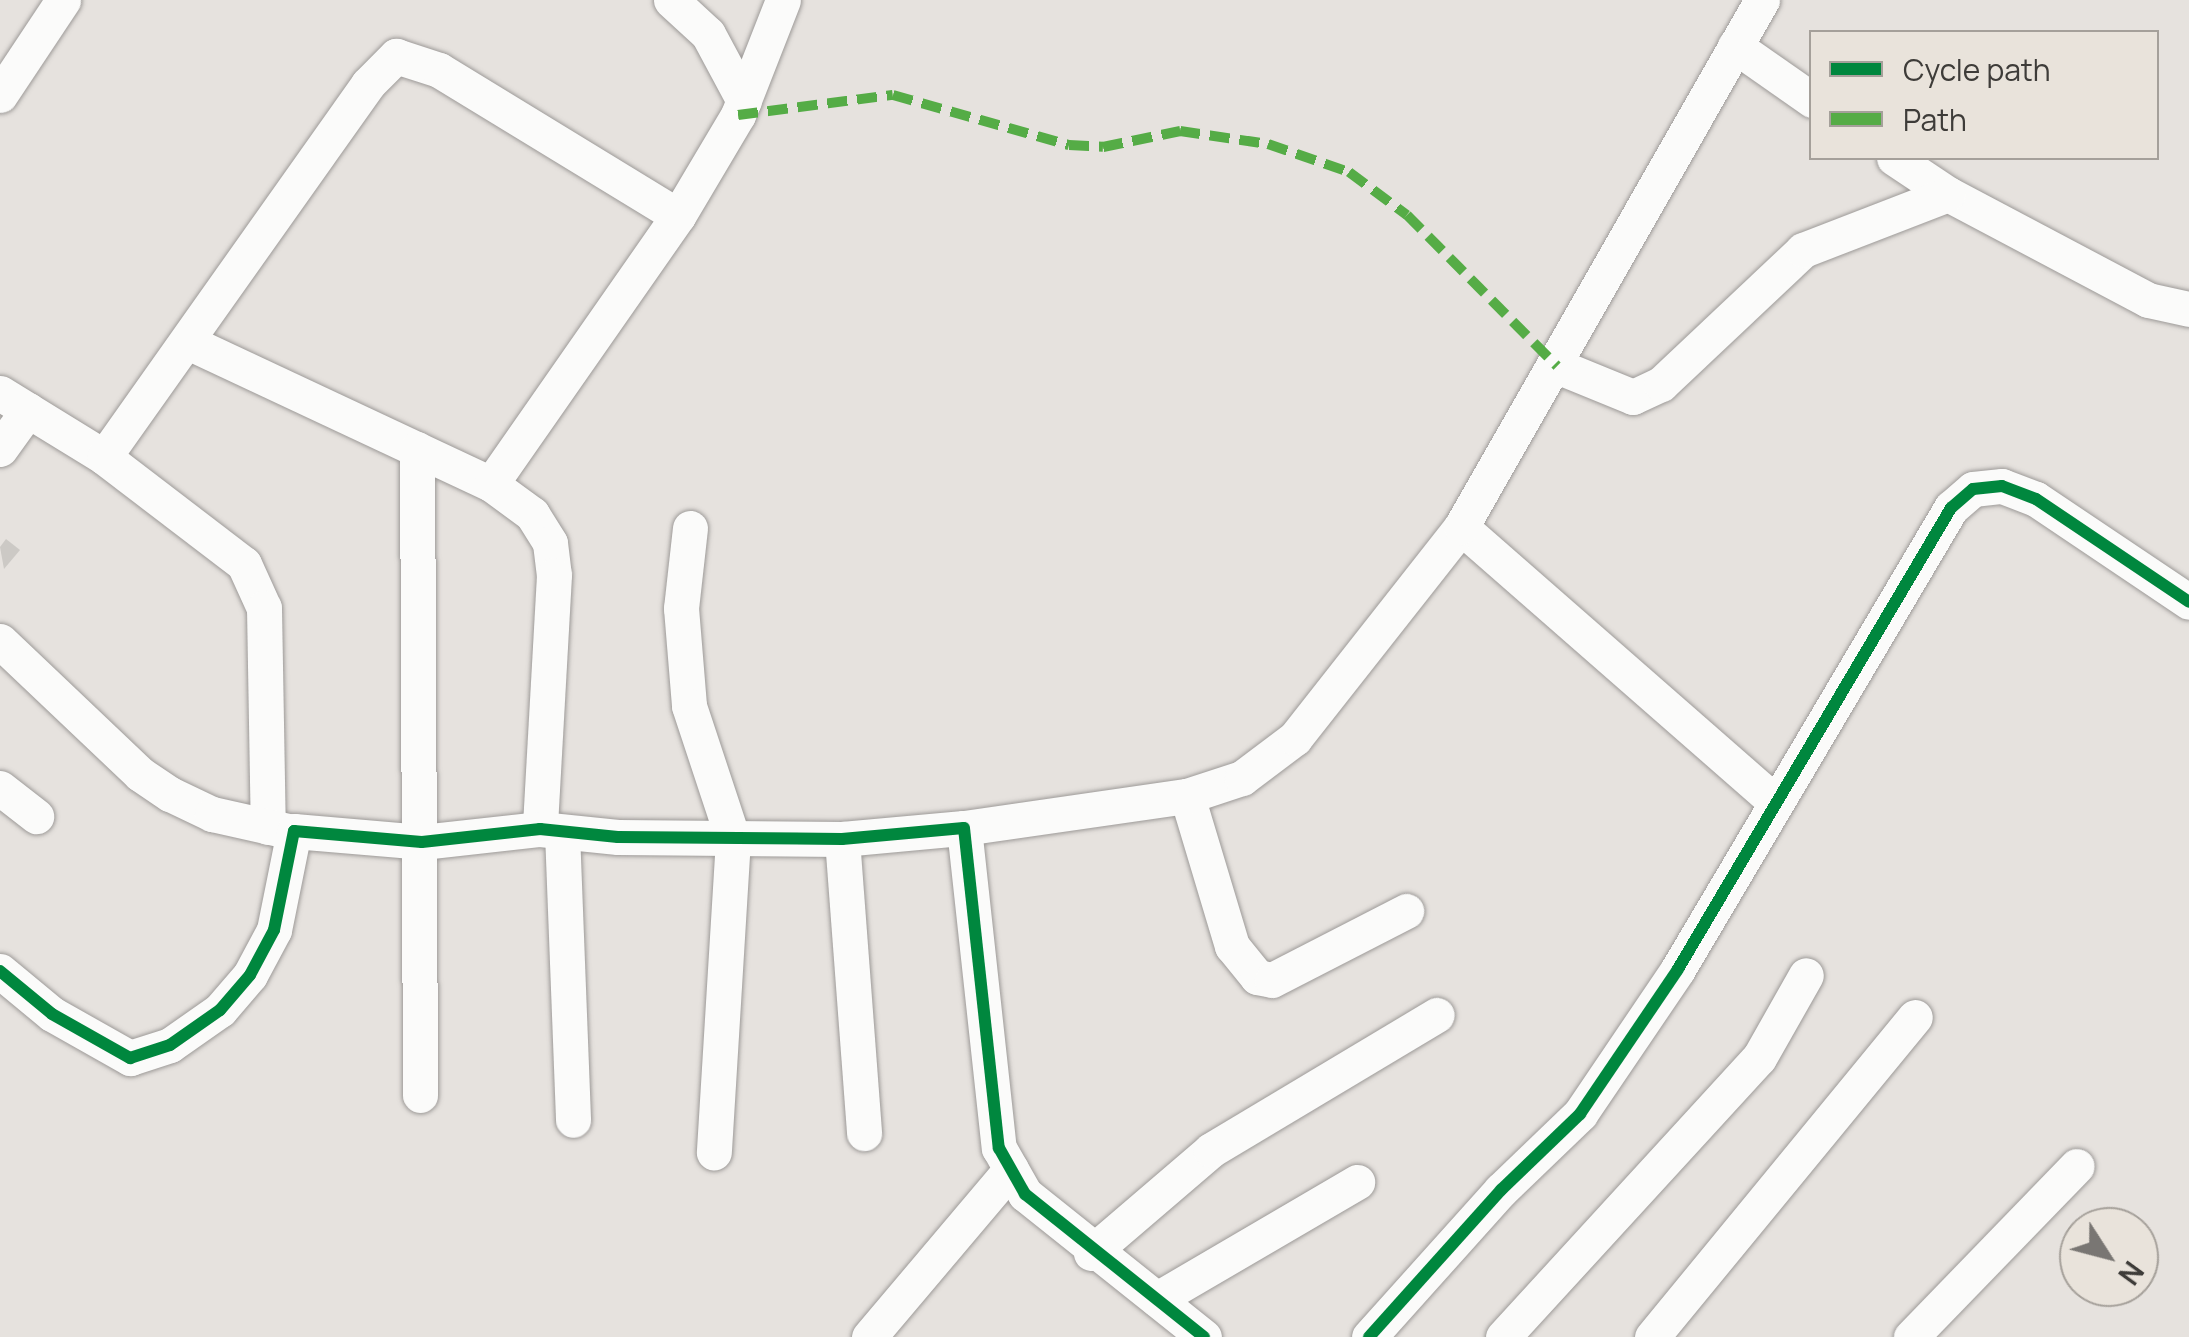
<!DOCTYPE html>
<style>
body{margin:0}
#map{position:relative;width:2189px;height:1337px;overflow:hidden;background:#e6e2de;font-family:Manrope,sans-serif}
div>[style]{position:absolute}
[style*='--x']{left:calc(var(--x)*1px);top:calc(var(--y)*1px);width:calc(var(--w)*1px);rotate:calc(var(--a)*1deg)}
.building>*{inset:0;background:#ccc9c5}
.roads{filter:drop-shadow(0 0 2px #9d9a98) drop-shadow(0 0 2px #9d9a98)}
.minor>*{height:35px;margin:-17.5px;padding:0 17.5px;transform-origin:17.5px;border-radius:17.5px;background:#fbfbfa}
.quiet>*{height:10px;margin-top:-5px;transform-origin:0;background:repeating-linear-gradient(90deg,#55ac46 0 20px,transparent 0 30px)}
.cycleway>*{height:12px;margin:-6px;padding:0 6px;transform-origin:6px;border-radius:6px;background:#00873e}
span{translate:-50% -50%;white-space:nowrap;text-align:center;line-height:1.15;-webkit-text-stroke:8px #e9e3db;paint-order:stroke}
.legend{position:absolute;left:1809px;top:30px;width:350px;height:130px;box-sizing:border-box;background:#e9e3db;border:2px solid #a5a09a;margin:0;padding:12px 18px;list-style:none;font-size:30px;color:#3e3c39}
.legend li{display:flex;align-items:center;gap:20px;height:50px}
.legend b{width:50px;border:2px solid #a5a09a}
.north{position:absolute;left:2059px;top:1207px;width:100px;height:100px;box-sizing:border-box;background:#e9e3db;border:2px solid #a5a09a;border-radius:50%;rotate:126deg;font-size:28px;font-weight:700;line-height:40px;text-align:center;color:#3e3c39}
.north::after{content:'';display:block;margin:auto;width:35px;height:45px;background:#797673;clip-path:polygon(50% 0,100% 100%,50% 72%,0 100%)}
</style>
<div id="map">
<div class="building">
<i style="clip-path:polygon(6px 539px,20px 550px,4px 569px,0 547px)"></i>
</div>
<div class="roads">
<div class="minor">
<i style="--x:671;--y:0;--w:50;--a:42.6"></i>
<i style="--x:708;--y:34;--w:76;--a:61.8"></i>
<i style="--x:1735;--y:46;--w:94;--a:35"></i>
<i style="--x:0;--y:95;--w:114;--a:-56.4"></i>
<i style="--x:1894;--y:158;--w:65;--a:33.7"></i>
<i style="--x:1948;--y:194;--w:226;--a:27.9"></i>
<i style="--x:2148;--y:300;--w:42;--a:12.4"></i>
<i style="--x:188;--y:342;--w:335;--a:25.1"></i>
<i style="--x:491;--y:484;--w:51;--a:36.2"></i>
<i style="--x:532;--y:514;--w:34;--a:58"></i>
<i style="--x:550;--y:543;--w:32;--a:83"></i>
<i style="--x:554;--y:575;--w:254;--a:93.2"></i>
<i style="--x:1557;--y:366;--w:82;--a:22.2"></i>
<i style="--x:1633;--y:397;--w:31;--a:-25"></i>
<i style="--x:1661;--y:384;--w:195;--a:-43.3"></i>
<i style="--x:1803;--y:250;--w:155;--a:-21.1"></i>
<i style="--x:0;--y:393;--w:122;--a:31.6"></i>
<i style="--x:104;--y:457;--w:176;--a:37.4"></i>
<i style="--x:244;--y:564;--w:48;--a:65.6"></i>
<i style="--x:264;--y:608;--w:219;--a:89"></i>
<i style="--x:0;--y:449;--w:48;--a:-54.3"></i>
<i style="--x:417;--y:449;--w:646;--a:89.73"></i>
<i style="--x:104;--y:457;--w:457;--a:-54.7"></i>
<i style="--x:368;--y:84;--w:40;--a:-45"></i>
<i style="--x:396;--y:56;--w:45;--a:18"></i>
<i style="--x:439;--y:70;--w:280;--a:31.4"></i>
<i style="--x:491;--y:484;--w:327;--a:-55.1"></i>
<i style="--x:678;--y:216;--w:117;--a:-59.3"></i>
<i style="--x:738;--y:115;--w:123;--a:-68.6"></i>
<i style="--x:1461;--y:527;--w:417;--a:41.2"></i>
<i style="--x:690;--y:528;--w:81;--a:96.4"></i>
<i style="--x:681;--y:608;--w:98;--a:85.3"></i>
<i style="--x:689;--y:706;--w:140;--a:71.7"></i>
<i style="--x:733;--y:839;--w:314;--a:93.5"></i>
<i style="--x:0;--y:641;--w:193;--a:43.5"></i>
<i style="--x:140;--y:774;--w:36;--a:34"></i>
<i style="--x:170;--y:794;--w:47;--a:25.5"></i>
<i style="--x:212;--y:814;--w:78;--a:12.6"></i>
<i style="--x:0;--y:788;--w:46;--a:37.9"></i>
<i style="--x:1187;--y:796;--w:157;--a:73.3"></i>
<i style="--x:1232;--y:946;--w:40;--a:51"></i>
<i style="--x:1257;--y:977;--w:15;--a:11"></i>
<i style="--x:1272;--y:980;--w:151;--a:-27.2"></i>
<i style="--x:964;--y:828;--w:225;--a:-8.2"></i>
<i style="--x:1187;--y:796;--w:58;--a:-18.1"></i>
<i style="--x:1242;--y:778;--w:66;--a:-37"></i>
<i style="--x:1295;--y:738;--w:268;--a:-51.8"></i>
<i style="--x:1461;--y:527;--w:607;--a:-60.27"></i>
<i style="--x:562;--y:832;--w:288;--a:87.8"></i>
<i style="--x:842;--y:839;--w:295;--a:85.7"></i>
<i style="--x:0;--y:971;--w:67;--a:39.6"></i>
<i style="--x:52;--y:1014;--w:90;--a:29.4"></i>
<i style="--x:130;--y:1058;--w:42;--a:-18"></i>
<i style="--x:170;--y:1045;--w:61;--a:-35"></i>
<i style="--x:220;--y:1010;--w:46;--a:-49.4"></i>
<i style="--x:250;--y:975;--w:51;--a:-61.9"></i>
<i style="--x:274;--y:930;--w:101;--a:-78.6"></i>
<i style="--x:294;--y:831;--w:128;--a:4.9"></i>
<i style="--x:422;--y:842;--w:119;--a:-6.3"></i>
<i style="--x:540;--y:829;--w:78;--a:5.9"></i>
<i style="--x:618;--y:837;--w:224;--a:0.5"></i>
<i style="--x:842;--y:839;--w:122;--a:-5.2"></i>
<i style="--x:964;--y:828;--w:322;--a:83.8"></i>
<i style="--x:999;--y:1148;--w:53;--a:60.5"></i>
<i style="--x:1025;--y:1194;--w:229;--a:38.6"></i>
<i style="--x:1091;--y:1253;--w:158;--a:-40.6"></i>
<i style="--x:1211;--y:1150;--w:263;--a:-30.9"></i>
<i style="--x:1157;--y:1299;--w:232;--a:-30.3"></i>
<i style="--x:869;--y:1337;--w:220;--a:-49.8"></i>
<i style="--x:1369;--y:1337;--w:198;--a:-48.1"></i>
<i style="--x:1501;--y:1190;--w:110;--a:-43.9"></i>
<i style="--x:1580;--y:1114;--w:175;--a:-55.9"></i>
<i style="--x:1678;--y:969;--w:536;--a:-59.37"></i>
<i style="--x:1951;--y:508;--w:29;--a:-41"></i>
<i style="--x:1973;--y:489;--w:29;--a:-6"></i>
<i style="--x:2002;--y:486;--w:36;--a:21"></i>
<i style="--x:2036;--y:499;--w:184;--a:33.9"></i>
<i style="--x:1503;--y:1337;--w:379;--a:-47.5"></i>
<i style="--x:1759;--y:1058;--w:95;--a:-60.5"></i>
<i style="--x:1652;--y:1337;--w:414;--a:-50.6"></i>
<i style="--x:1911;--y:1337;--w:238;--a:-45.9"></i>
</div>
</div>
<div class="quiet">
<i style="--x:738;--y:115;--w:156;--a:-7.4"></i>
<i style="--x:893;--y:95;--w:183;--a:15.9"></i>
<i style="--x:1069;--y:145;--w:34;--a:3"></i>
<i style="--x:1103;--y:147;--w:79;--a:-11.7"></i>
<i style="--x:1180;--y:131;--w:89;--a:8.4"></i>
<i style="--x:1268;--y:144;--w:86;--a:19.1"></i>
<i style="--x:1349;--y:172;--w:72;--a:36.6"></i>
<i style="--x:1407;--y:215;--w:213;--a:45.2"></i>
</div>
<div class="cycleway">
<i style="--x:0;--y:971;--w:67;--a:39.6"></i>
<i style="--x:52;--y:1014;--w:90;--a:29.4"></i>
<i style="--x:130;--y:1058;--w:42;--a:-18"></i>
<i style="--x:170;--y:1045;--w:61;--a:-35"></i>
<i style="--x:220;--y:1010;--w:46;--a:-49.4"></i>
<i style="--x:250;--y:975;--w:51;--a:-61.9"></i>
<i style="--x:274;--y:930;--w:101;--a:-78.6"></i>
<i style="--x:294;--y:831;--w:128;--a:4.9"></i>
<i style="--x:422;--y:842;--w:119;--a:-6.3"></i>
<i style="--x:540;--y:829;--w:78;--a:5.9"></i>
<i style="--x:618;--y:837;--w:224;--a:0.5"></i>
<i style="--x:842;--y:839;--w:122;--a:-5.2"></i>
<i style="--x:964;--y:828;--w:322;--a:83.8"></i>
<i style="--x:999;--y:1148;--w:53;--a:60.5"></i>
<i style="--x:1025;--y:1194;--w:229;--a:38.6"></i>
<i style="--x:1369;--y:1337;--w:198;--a:-48.1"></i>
<i style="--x:1501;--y:1190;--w:110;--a:-43.9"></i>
<i style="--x:1580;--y:1114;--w:175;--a:-55.9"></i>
<i style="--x:1678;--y:969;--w:536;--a:-59.37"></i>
<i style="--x:1951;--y:508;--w:29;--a:-41"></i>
<i style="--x:1973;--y:489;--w:29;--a:-6"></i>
<i style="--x:2002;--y:486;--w:36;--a:21"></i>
<i style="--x:2036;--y:499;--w:184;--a:33.9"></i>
</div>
<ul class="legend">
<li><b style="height:12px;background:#00873e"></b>Cycle path</li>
<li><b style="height:12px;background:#55ac46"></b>Path</li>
</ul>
<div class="north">N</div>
</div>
